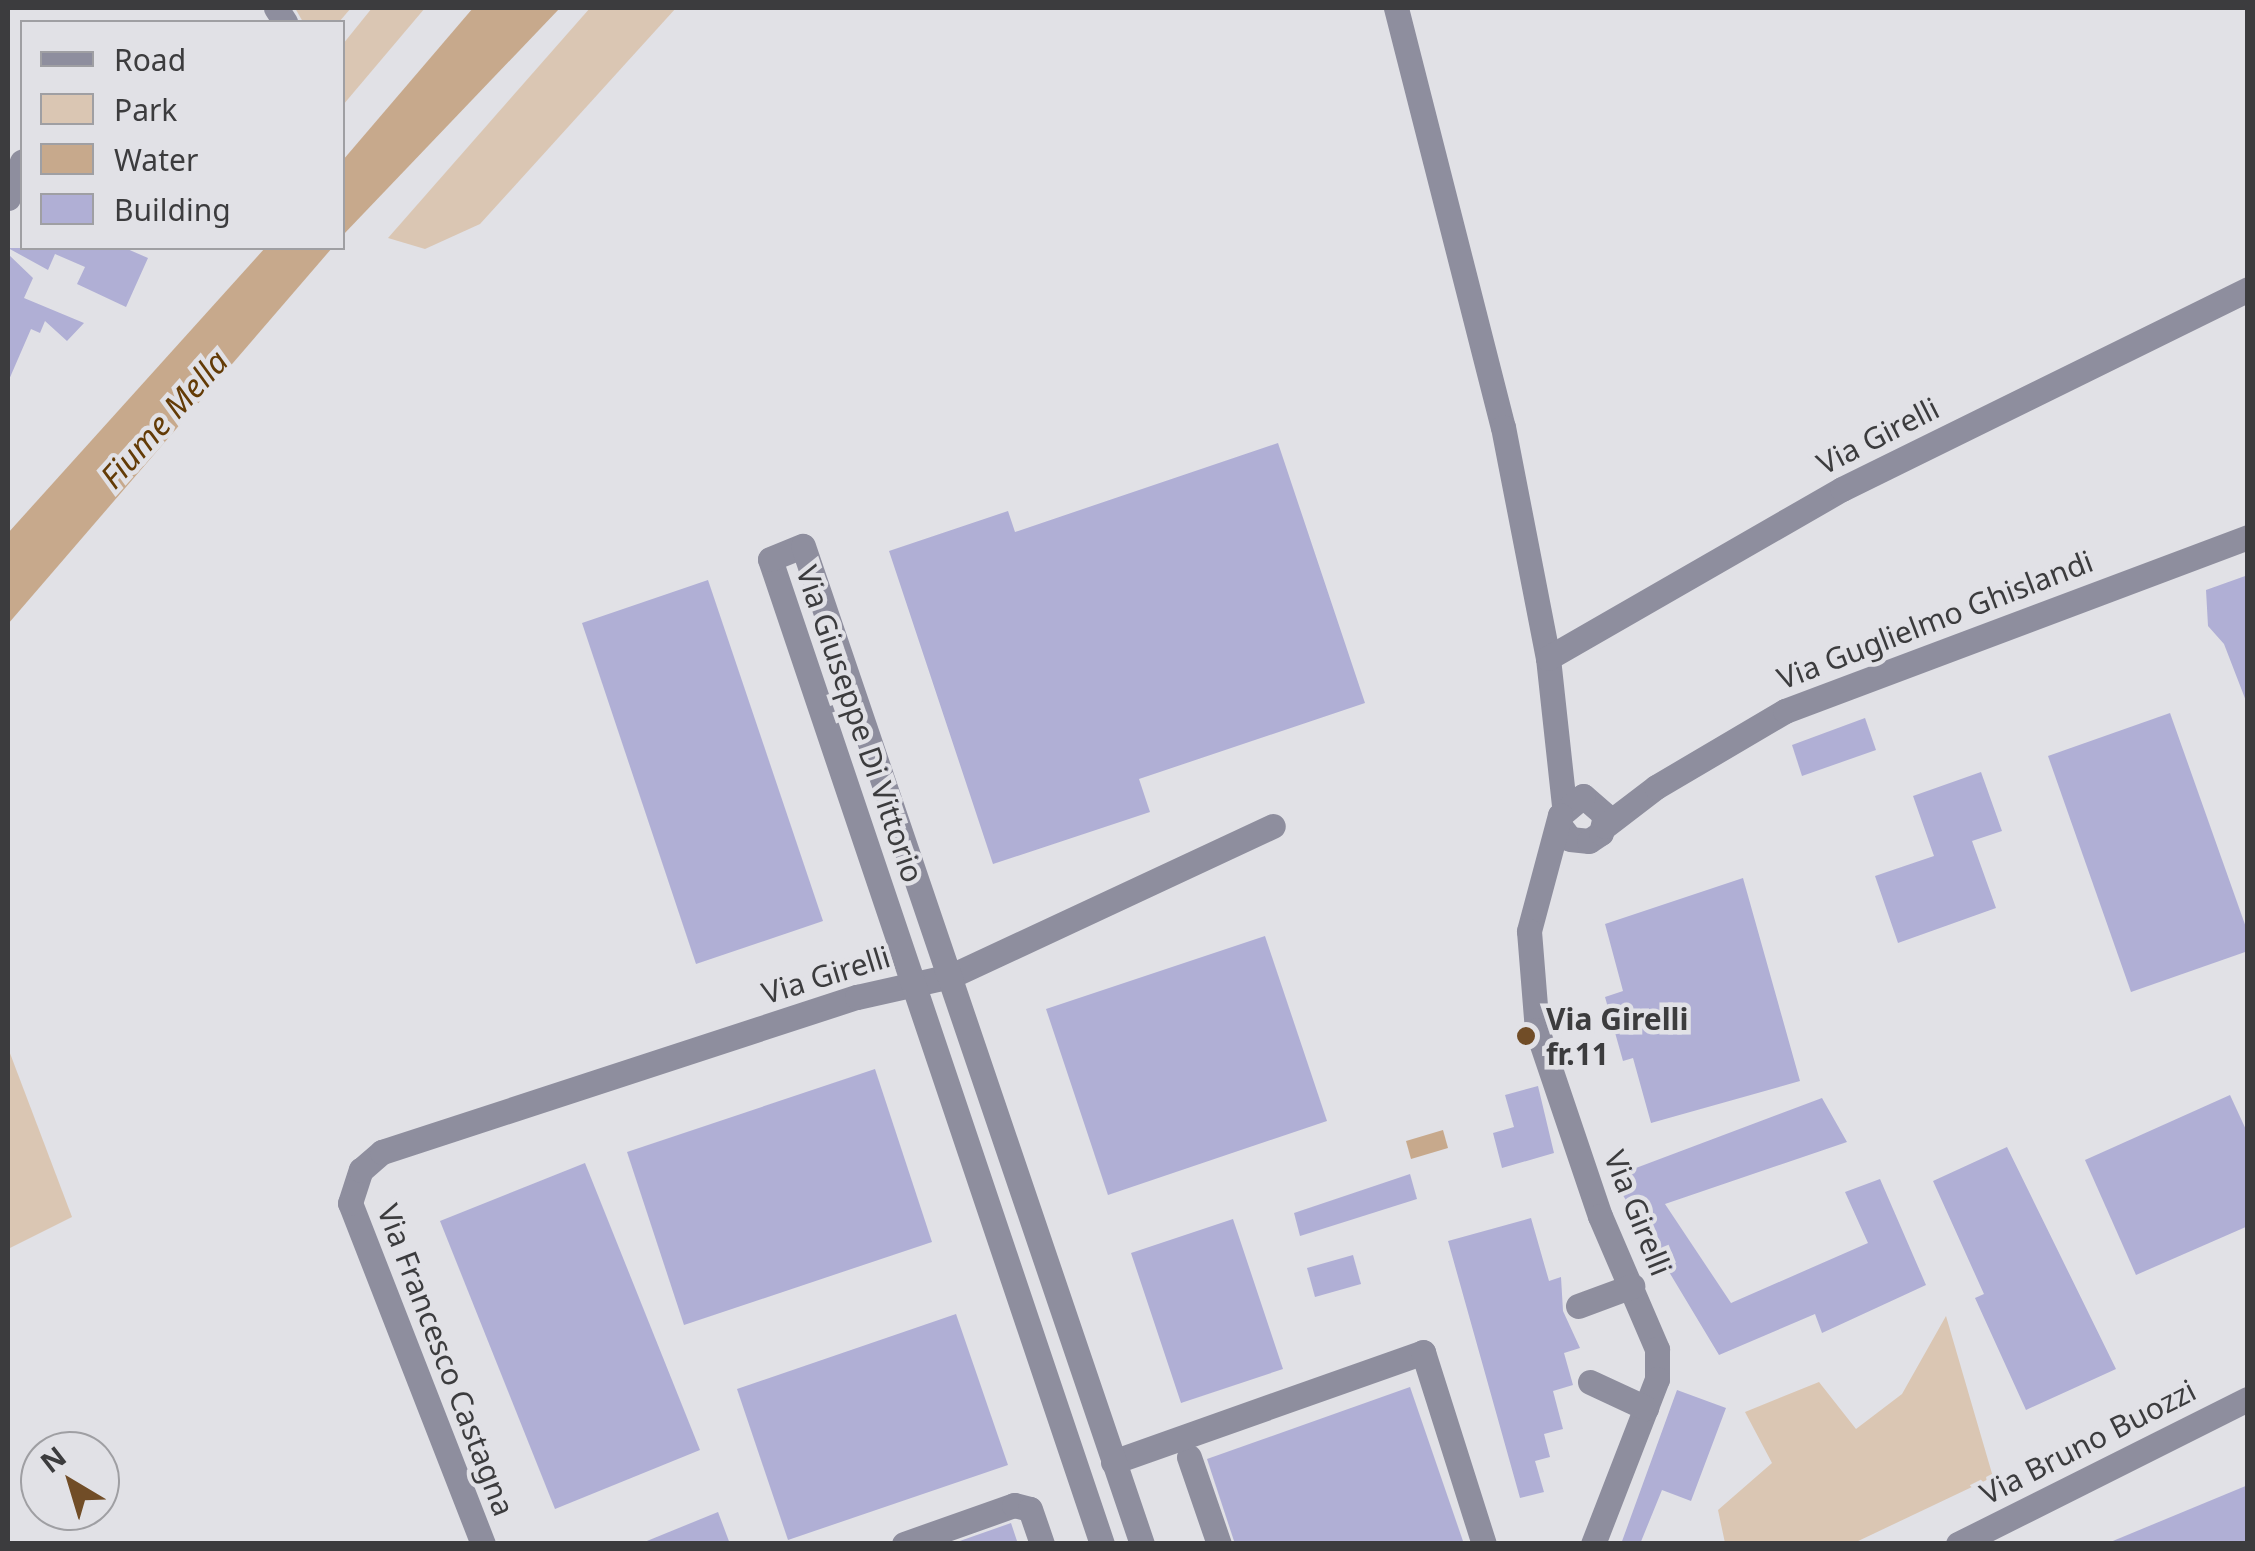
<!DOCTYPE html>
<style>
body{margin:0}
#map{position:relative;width:2255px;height:1551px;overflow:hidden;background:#e1e1e6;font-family:"Noto Sans",sans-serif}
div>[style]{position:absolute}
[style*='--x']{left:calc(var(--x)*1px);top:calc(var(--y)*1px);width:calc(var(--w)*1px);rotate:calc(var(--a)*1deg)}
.green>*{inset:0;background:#dac6b3}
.water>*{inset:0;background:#c7a98c}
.building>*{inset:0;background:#b0afd5}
.minor>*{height:25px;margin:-12.5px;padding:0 12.5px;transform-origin:12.5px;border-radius:12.5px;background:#8e8e9e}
.dots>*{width:28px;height:28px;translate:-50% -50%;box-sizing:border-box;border:5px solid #e1e1e6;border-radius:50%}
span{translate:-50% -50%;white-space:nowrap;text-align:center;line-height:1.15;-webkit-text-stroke:9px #e1e1e6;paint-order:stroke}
.street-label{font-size:30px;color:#3c3c3e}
.poi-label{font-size:30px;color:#3c3c3e;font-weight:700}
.left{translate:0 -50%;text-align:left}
.water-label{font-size:32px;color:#633b06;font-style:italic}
.frame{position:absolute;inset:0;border:10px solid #3c3c3e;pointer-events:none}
.legend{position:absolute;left:20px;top:20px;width:325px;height:230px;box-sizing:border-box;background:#e1e1e6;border:2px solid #9f9fa3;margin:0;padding:12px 18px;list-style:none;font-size:30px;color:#3c3c3e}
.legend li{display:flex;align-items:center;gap:20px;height:50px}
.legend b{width:50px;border:2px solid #9f9fa3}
.north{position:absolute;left:20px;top:1431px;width:100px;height:100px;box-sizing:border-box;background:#e1e1e6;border:2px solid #9f9fa3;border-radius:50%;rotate:322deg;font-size:28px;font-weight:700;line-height:40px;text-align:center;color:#3c3c3e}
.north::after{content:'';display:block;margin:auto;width:35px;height:45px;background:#714d27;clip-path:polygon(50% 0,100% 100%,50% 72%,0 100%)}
</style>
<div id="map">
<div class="green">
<i style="clip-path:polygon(295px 8px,351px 8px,339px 22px,303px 22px)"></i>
<i style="clip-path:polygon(372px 8px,425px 8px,343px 105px,343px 44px)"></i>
<i style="clip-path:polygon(590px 8px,676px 8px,480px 224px,425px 249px,388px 238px)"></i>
<i style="clip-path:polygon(8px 1048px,72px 1217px,8px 1249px)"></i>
<i style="clip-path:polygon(1946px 1316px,1993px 1477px,1854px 1543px,1725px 1543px,1718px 1510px,1772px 1463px,1745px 1412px,1819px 1382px,1856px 1429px,1902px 1394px)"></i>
</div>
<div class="water">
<i style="clip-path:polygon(473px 8px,560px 8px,343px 235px,343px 160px)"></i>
<i style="clip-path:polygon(265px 248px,332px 248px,8px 624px,8px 533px)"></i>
<i style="clip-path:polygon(1443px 1130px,1448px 1148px,1411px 1159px,1406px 1141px)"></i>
</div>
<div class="building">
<i style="clip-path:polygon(8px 248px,125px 248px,148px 258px,126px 307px,77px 284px,85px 267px,55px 254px,48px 270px)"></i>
<i style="clip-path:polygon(8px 254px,33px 278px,24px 298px,84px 323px,67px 341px,45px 321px,40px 333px,31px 329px,8px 382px)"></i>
<i style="clip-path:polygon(1278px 443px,1365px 703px,1139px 779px,1150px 812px,993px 864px,889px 551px,1008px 511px,1015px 532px)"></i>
<i style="clip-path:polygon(2248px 575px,2248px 701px,2246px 701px,2224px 644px,2208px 626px,2206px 590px)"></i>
<i style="clip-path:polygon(708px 580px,823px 921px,696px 964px,582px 623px)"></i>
<i style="clip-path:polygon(2170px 713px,2248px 933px,2248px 951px,2131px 992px,2048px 756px)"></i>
<i style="clip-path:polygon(1865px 718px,1876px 750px,1802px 776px,1792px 745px)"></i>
<i style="clip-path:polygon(1981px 772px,2002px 831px,1972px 841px,1996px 908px,1898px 943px,1875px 876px,1934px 856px,1913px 796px)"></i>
<i style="clip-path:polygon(1743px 878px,1800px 1081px,1651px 1123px,1633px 1058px,1623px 1061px,1605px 997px,1623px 991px,1605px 924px)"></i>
<i style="clip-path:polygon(1265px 936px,1327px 1121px,1108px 1195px,1046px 1009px)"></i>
<i style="clip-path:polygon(875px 1069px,932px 1242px,684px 1325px,627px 1152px)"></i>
<i style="clip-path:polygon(1538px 1086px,1554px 1153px,1502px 1168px,1493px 1133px,1514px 1127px,1505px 1095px)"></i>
<i style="clip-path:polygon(2230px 1095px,2248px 1134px,2248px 1226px,2136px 1275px,2085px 1160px)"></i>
<i style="clip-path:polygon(1822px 1098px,1847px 1142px,1665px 1204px,1731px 1303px,1868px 1243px,1845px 1192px,1880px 1179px,1926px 1285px,1822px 1333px,1815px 1314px,1719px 1355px,1612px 1177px)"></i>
<i style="clip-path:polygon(2007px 1147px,2116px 1369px,2026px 1410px,1975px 1298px,1984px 1294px,1933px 1181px)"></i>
<i style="clip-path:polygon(585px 1163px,700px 1450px,555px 1509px,440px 1221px)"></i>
<i style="clip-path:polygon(1410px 1174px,1417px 1199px,1300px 1236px,1294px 1213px)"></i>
<i style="clip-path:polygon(1531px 1218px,1549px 1281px,1561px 1277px,1563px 1311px,1580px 1348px,1564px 1353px,1573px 1385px,1553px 1391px,1563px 1429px,1544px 1434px,1550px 1457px,1535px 1461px,1544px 1492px,1520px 1498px,1448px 1241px)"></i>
<i style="clip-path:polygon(1233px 1219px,1283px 1369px,1181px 1403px,1131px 1253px)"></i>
<i style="clip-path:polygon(1353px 1255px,1361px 1284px,1315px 1297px,1307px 1268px)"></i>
<i style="clip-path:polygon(956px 1314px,1008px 1465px,788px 1540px,737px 1389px)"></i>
<i style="clip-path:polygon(1410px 1387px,1464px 1544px,1235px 1544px,1207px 1459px)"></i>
<i style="clip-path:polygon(1677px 1390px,1726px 1408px,1691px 1501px,1662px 1490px,1640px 1544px,1621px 1544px)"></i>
<i style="clip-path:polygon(2248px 1485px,2248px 1544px,2108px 1544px,2108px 1543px)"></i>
<i style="clip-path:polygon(718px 1512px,730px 1544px,643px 1544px,642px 1543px)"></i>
<i style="clip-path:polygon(1011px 1523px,1018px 1544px,957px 1544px,957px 1542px)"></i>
</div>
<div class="minor">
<i style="--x:276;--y:8;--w:17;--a:57"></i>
<i style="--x:1396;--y:8;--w:432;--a:75.7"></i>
<i style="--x:1503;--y:427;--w:235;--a:79"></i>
<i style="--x:1548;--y:658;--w:149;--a:83.8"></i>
<i style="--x:8;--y:198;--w:39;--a:-69"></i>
<i style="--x:1548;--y:658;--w:339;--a:-29.9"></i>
<i style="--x:1842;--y:489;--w:453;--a:-26.2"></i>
<i style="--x:1560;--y:826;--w:16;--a:52"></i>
<i style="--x:1570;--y:839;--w:19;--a:6"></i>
<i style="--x:1589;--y:841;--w:14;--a:-34"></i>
<i style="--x:1601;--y:833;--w:18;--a:-77"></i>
<i style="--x:1605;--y:815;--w:29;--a:-139"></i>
<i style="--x:1583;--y:796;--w:30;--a:140"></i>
<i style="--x:1560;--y:815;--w:120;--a:105"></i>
<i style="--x:1529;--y:931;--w:99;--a:85.4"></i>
<i style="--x:1537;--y:1030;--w:196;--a:71.3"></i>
<i style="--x:1600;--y:1216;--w:145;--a:66.8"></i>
<i style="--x:1657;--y:1349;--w:30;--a:90"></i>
<i style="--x:1657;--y:1379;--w:177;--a:111.2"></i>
<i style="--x:1605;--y:826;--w:64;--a:-37.4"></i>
<i style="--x:1656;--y:787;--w:150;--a:-30.5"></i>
<i style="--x:1785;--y:711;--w:495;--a:-20.6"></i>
<i style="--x:1578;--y:1306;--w:58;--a:-20.3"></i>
<i style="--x:1590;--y:1382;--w:62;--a:24.9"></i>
<i style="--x:1189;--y:1457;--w:92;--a:71"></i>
<i style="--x:1113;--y:1462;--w:329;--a:-19.5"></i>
<i style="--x:1423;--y:1352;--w:201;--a:72.4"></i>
<i style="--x:483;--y:1544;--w:366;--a:-111.3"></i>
<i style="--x:350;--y:1203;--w:35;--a:-72"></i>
<i style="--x:361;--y:1170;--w:28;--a:-41"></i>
<i style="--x:382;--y:1152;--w:500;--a:-18.1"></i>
<i style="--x:857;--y:997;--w:96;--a:-12.6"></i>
<i style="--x:951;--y:976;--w:355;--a:-25"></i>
<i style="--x:904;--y:1544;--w:117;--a:-19.5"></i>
<i style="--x:1014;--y:1505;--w:16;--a:14"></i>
<i style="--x:1030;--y:1509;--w:37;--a:71"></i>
<i style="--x:1102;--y:1544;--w:1039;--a:-108.63"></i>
<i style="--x:770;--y:559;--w:35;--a:-22"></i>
<i style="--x:803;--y:546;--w:1054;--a:71.24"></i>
<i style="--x:1958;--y:1544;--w:324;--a:-26.6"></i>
</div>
<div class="dots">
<i style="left:1526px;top:1036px;background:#714d27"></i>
</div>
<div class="street-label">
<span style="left:1878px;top:436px;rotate:-27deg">Via Girelli</span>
<span style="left:1935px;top:620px;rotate:-21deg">Via Guglielmo Ghislandi</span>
<span style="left:860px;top:724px;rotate:71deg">Via Giuseppe Di Vittorio</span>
<span style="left:826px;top:975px;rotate:-17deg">Via Girelli</span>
<span style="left:1638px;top:1213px;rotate:68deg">Via Girelli</span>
<span style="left:446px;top:1360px;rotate:69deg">Via Francesco Castagna</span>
<span style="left:2088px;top:1442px;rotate:-27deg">Via Bruno Buozzi</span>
</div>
<div class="poi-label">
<span class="left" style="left:1546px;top:1036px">Via Girelli<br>fr.11</span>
</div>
<div class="water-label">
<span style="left:164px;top:419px;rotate:-48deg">Fiume Mella</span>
</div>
<div class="frame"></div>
<ul class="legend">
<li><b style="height:12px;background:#8e8e9e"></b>Road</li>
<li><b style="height:28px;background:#dac6b3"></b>Park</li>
<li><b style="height:28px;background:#c7a98c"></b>Water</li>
<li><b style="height:28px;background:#b0afd5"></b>Building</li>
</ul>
<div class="north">N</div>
</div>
